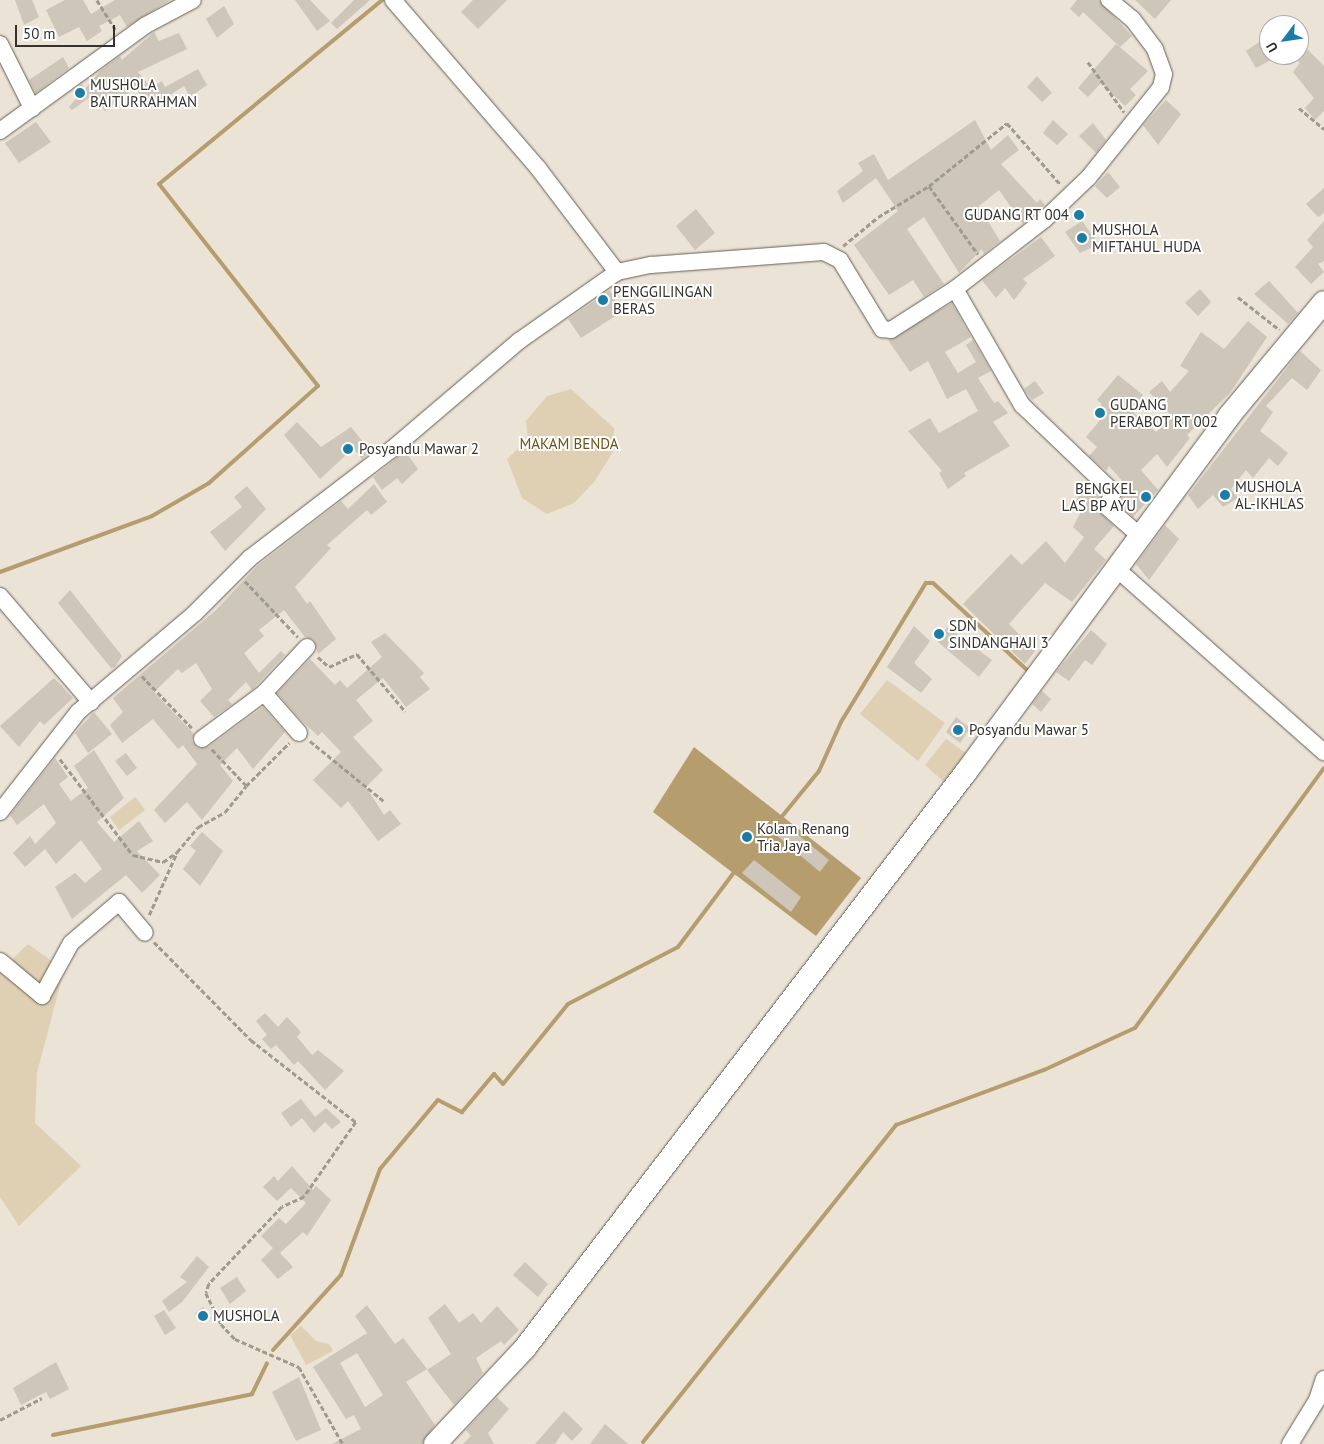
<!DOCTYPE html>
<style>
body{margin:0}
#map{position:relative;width:1324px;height:1444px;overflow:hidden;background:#eae3d6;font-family:"PT Sans",sans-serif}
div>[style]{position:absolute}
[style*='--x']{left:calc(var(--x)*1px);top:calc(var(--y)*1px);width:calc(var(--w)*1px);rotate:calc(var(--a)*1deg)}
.green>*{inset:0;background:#e0d0b3}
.water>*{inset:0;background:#b59d6d}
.stream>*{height:4px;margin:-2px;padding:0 2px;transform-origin:2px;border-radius:2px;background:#b59d6d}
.building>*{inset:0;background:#cdc6b9}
.path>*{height:2.5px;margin-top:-1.25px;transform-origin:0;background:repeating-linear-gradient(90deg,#9f9990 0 5px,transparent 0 7.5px)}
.roads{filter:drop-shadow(0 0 1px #645e52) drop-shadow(0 0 1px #645e52)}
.street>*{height:16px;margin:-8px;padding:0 8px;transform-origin:8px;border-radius:8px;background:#fff}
.secondary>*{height:22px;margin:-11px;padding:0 11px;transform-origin:11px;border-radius:11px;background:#fff}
.dots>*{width:14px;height:14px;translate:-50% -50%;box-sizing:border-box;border:2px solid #fff;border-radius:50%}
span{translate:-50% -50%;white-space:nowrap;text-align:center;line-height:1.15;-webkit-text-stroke:4px #fff;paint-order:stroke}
.poi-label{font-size:15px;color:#35322d}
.left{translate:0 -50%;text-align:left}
.right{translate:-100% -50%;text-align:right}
.park-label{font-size:15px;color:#6b5219}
.north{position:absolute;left:1259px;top:15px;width:50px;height:50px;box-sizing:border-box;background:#fff;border:1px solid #aeadab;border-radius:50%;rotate:239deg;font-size:14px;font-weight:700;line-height:20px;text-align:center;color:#35322d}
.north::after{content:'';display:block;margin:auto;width:18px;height:22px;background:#1a7da8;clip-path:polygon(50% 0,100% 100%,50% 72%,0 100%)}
.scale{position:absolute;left:15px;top:25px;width:100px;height:22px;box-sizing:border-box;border:2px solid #35322d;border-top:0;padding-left:6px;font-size:15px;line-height:18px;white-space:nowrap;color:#35322d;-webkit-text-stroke:4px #fff;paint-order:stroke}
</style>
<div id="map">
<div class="green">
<i style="clip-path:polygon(571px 389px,614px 428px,613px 452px,594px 482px,574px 503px,547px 514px,522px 498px,507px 459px,528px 440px,526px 421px,547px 396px)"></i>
<i style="clip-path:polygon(887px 680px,945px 723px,918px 761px,860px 714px)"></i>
<i style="clip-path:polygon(946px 739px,966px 753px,944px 782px,925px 765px)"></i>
<i style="clip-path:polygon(135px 797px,145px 810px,119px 830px,110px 817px)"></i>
<i style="clip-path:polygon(28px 944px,64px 970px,37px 1073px,35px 1123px,81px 1166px,19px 1226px,0 1197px,0 971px)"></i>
<i style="clip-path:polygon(301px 1326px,316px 1341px,329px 1344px,333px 1351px,306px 1365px,290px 1335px)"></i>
</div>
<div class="water">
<i style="clip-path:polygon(694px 747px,861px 878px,816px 936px,653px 812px)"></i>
</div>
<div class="stream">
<i style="--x:0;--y:572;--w:162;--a:-20.2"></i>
<i style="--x:152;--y:516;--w:66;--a:-30.1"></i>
<i style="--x:209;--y:483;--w:146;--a:-41.7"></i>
<i style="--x:318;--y:386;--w:257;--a:-128.2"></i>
<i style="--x:159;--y:184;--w:289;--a:-39.5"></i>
<i style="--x:779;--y:820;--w:63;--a:-50.8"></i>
<i style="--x:819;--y:771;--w:54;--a:-65.8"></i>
<i style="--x:841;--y:722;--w:163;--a:-58.6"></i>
<i style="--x:926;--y:583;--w:7;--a:0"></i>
<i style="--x:933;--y:583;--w:127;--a:42.8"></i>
<i style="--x:273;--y:1350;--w:101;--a:-47.8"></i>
<i style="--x:341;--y:1275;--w:113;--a:-69.8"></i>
<i style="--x:380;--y:1169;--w:90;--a:-50"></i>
<i style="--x:438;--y:1100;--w:27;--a:27"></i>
<i style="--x:462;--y:1112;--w:50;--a:-49.9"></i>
<i style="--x:494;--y:1074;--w:13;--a:48"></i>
<i style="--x:503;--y:1084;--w:103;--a:-50.9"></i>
<i style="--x:568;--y:1004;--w:124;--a:-27.4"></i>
<i style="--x:678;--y:947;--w:95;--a:-53.1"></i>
<i style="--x:53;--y:1435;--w:203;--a:-11.6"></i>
<i style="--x:252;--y:1394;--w:34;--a:-64"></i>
<i style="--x:643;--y:1442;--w:406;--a:-51.4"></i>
<i style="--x:896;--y:1125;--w:158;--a:-20.4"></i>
<i style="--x:1044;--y:1070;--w:100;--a:-24.8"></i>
<i style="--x:1135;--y:1028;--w:321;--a:-54"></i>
</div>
<div class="building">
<i style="clip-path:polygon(15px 0,32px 0,39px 17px,24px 25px)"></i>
<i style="clip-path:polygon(65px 0,83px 0,91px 14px,115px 0,170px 0,127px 27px,120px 15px,99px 26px,102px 31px,87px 41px,79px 27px,59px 37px,46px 10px)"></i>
<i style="clip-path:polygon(295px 0,310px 0,330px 21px,317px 31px)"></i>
<i style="clip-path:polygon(354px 0,370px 0,337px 29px,331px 23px)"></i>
<i style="clip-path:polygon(473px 0,507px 0,478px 29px,461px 12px)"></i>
<i style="clip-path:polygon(1077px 0,1099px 0,1132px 36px,1120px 47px,1083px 12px,1079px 17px,1070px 9px)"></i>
<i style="clip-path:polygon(1135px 0,1171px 0,1155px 19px)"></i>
<i style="clip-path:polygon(224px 6px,234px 24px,217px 38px,206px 19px)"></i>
<i style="clip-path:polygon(154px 32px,159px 41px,179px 33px,187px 49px,138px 72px,151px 88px,162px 81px,165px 87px,198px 69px,207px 85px,190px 97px,184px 86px,150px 108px,135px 88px,105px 111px,93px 95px,72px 110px,69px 107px,76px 99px,73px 91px,82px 84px,85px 89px,100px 71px,120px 56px,122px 60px)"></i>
<i style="clip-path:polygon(1269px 35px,1269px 61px,1256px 68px,1246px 51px)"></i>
<i style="clip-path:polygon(1116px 44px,1148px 71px,1130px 89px,1136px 95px,1125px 106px,1101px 83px,1088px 97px,1078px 88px)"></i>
<i style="clip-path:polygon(1303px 45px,1324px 66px,1324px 111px,1315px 120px,1305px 108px,1314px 98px,1293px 72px,1300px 63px,1293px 56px,1299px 55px)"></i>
<i style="clip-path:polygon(63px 57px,69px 68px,36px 93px,29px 80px)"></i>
<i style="clip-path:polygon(1037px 76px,1052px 93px,1042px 102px,1027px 87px)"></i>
<i style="clip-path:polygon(1166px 100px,1181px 114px,1158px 145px,1143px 125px)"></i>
<i style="clip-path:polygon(975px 120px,991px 150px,1008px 135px,1019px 150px,1001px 164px,1037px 203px,1040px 199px,1045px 205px,1023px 224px,999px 190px,979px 206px,1000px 241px,984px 254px,982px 249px,959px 273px,924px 217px,907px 229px,944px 284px,924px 297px,913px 280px,889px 295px,854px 245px,898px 211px,876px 178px,843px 203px,837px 191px,863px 171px,858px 163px,874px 154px,888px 180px)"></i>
<i style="clip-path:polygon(1053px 120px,1068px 134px,1057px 145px,1043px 133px)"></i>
<i style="clip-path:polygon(36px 122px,51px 142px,19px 163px,5px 143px)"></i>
<i style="clip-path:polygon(1093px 123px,1106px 140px,1096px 153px,1079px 136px)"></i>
<i style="clip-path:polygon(1108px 172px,1120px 187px,1107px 198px,1095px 186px)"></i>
<i style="clip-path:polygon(1324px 188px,1324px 213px,1318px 217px,1306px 204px)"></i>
<i style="clip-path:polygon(696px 209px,715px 233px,695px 250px,676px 226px)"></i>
<i style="clip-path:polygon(1082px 221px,1099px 244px,1080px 253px,1065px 232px)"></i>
<i style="clip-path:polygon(1324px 221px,1324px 261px,1318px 264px,1324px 272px,1311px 284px,1295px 267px,1313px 247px,1307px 240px)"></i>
<i style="clip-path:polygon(1041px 237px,1055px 256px,1023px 279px,1027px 283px,1014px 300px,1005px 288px,996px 298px,982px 280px)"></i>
<i style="clip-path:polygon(1269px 281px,1298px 313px,1288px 324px,1254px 294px)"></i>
<i style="clip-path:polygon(1200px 289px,1211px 302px,1198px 316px,1185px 303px)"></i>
<i style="clip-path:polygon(610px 290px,620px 313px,581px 338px,568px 319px)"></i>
<i style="clip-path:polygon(952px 303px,971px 337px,945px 352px,958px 373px,976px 362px,966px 345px,973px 340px,991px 371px,978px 378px,994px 403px,998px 401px,1008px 413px,993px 422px,1010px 446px,964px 473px,966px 476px,948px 489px,939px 473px,942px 471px,908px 431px,930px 418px,939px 433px,978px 411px,966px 389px,947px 399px,928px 361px,910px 372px,888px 340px)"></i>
<i style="clip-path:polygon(1248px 321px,1267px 337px,1230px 393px,1187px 435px,1190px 438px,1167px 467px,1157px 454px,1141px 470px,1158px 490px,1133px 517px,1119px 504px,1126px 485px,1109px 466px,1106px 471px,1089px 456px,1097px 447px,1086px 437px,1101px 419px,1094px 413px,1102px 404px,1097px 400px,1118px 375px,1143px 395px,1133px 406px,1134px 413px,1156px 432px,1173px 417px,1149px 392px,1162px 381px,1170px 392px,1189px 371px,1180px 366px,1201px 332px,1224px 349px)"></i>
<i style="clip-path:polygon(1300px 351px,1321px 370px,1307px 390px,1292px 378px,1266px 406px,1273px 412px,1260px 431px,1288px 453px,1278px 466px,1269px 458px,1253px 478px,1246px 470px,1231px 489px,1238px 498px,1223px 507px,1213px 495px,1198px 509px,1188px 495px)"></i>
<i style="clip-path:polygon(1035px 381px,1044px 393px,1032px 400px,1024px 389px)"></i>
<i style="clip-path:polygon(297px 422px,321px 447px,351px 427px,370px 451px,362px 459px,356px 451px,346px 455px,320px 479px,284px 435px)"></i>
<i style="clip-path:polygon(405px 451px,418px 469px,402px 484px,397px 478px,382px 490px,373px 477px)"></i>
<i style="clip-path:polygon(1087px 481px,1101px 496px,1097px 510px,1114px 526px,1094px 549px,1106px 560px,1072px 602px,1045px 583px,1009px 624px,1035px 651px,1025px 664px,963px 604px,1011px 554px,1022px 565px,1046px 541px,1065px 563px,1084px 537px,1073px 527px,1087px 500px,1080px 506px,1075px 503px)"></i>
<i style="clip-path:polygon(374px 484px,387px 502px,371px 515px,367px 510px,327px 545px,331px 548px,295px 587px,307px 604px,310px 601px,336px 639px,318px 654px,314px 640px,305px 637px,284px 610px,259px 630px,264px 636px,244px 653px,259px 673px,281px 651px,285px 655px,252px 690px,246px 682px,228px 700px,232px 704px,214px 717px,200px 701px,212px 689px,196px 663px,182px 673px,178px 669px,154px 692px,194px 734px,192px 741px,198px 748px,208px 747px,263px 707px,285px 732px,253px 769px,237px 748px,220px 765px,233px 781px,202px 820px,187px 802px,165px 823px,154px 810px,197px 764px,183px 745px,178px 749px,153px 719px,122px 743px,110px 725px,123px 712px,113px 698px,216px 610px,257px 566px,341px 501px,348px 509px)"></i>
<i style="clip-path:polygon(247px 486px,266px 509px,225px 551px,210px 532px,242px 507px,234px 497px)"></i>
<i style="clip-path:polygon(1165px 525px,1179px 539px,1149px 580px,1136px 564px)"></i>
<i style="clip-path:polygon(70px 590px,122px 656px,115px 667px,111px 668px,58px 603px)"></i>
<i style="clip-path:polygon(914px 626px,930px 641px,914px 663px,932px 679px,921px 693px,887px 667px)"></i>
<i style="clip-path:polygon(947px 627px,992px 660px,979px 677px,938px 642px)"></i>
<i style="clip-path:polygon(1091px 630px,1107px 644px,1092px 665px,1085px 660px,1069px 681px,1056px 672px)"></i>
<i style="clip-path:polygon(385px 633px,424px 673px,420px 677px,430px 689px,406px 707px,383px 678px,356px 700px,373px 721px,353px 737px,383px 770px,366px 787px,384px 815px,390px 810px,401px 824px,378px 841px,348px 801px,341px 808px,313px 780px,341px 752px,322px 732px,318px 736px,300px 719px,277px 693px,310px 659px,335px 685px,340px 680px,347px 688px,382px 657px,371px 642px)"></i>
<i style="clip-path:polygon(54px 678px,73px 698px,44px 725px,40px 721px,19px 747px,0 726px)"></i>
<i style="clip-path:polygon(1042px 691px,1051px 699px,1041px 712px,1032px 704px)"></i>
<i style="clip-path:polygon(94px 712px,112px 734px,88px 753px,75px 733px)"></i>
<i style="clip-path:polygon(956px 717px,970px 728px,960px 743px,946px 732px)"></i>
<i style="clip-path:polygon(94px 750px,124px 798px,97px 822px,114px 842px,139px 821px,153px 841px,137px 851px,160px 875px,142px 893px,126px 875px,72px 919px,55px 887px,75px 873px,85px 883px,102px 869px,81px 840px,56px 864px,45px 849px,25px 867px,13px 853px,30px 836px,35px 844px,56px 823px,44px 804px,17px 825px,10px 815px,55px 758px,68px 777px,59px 784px,71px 801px,88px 788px,74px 766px)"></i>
<i style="clip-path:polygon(126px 753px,137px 768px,127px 776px,115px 761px)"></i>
<i style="clip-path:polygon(785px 824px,829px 860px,820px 872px,775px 834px)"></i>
<i style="clip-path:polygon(202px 832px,223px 851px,200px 886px,183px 869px,196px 851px,190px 846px)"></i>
<i style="clip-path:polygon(754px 860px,801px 897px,791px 912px,742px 873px)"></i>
<i style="clip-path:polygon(265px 1013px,278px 1027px,287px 1017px,301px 1032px,297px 1037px,312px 1055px,318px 1050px,344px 1071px,325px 1090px,298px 1061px,294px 1065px,276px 1045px,271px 1049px,262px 1039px,267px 1035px,256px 1021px)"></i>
<i style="clip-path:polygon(301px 1099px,315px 1117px,326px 1108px,341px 1122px,332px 1129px,325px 1122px,314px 1133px,302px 1118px,291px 1127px,281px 1113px)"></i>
<i style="clip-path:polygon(292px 1166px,313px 1190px,316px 1186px,331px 1200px,307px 1236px,303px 1232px,280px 1253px,293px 1267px,278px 1279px,261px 1260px,273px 1248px,261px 1236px,279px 1218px,286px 1224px,306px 1203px,291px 1188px,277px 1201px,263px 1187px,274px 1176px,278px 1181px)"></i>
<i style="clip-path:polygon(197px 1256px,209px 1267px,182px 1302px,169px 1312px,162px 1301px,187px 1282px,180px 1277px)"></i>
<i style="clip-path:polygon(525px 1262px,548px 1284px,538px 1297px,513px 1275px)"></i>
<i style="clip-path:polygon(237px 1277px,246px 1291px,230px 1304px,220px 1288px)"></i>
<i style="clip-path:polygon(445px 1304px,459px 1323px,473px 1313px,481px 1323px,497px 1306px,519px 1330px,504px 1345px,501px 1341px,476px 1358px,483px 1373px,454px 1405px,427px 1370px,451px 1354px,428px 1318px)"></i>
<i style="clip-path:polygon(evenodd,367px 1305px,395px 1344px,403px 1338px,427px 1369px,406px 1382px,435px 1425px,422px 1444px,332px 1444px,361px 1429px,354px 1415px,346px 1419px,313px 1367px,367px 1333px,355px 1316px,367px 1305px,357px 1353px,383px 1395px,365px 1407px,340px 1363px,357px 1353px)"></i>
<i style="clip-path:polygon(203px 1307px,210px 1318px,201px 1324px,195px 1313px)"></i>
<i style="clip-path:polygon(164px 1310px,176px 1328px,165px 1335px,154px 1316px)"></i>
<i style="clip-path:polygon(56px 1362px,69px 1389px,50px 1399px,46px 1392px,21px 1405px,13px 1388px)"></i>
<i style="clip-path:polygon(299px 1377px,321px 1430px,296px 1441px,272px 1392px)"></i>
<i style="clip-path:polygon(497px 1397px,509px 1409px,488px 1433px,494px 1444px,463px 1444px,471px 1436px,466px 1430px)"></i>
<i style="clip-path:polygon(564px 1411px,583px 1429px,572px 1441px,563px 1432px,555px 1444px,535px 1444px)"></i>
<i style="clip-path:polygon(605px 1424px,628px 1444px,590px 1444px)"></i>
</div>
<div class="path">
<i style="--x:97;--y:0;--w:36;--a:58"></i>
<i style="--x:1088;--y:62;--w:62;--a:54.2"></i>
<i style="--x:1299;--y:108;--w:33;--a:40"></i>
<i style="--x:929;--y:186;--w:100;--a:-38.9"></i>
<i style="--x:1007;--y:123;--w:82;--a:48.9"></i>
<i style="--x:843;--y:246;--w:45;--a:-39.6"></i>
<i style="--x:878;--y:217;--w:60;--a:-31.3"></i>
<i style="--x:929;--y:186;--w:84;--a:54.2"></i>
<i style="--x:1238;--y:297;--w:53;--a:38.2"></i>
<i style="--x:245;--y:581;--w:77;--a:46.6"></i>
<i style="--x:318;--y:657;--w:15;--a:42"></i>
<i style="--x:329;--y:667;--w:31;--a:-25"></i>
<i style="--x:357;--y:654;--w:75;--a:49.9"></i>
<i style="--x:142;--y:676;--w:72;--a:46.1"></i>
<i style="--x:310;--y:741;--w:97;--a:39.1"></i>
<i style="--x:60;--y:759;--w:121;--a:52.8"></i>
<i style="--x:133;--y:855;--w:31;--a:13"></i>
<i style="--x:163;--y:862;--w:16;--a:-35"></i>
<i style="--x:246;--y:786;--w:61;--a:-45"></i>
<i style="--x:149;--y:915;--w:69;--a:-66"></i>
<i style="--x:177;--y:852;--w:33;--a:-50"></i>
<i style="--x:198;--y:827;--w:31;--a:-29"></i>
<i style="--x:225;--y:812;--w:33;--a:-51"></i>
<i style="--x:246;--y:786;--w:51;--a:-133.4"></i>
<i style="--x:154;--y:942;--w:138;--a:45.3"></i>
<i style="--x:251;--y:1040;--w:133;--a:38"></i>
<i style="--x:356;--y:1122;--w:91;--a:124.7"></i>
<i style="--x:304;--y:1197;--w:24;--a:156"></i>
<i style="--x:282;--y:1207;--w:106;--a:133.5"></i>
<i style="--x:209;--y:1284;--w:9;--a:108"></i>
<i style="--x:206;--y:1293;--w:34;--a:64"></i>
<i style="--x:221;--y:1324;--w:21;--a:47"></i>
<i style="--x:235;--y:1339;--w:70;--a:23.6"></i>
<i style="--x:299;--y:1367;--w:89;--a:60.3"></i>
<i style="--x:0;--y:1420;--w:47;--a:-27.6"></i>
</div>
<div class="roads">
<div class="street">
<i style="--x:393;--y:0;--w:222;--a:49.2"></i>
<i style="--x:538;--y:168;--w:131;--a:52.8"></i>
<i style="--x:0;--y:44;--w:72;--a:63.4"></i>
<i style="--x:0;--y:131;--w:180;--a:-36"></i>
<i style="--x:146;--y:25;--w:53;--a:-28"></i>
<i style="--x:955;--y:289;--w:134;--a:60"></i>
<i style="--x:1022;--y:405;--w:126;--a:43.7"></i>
<i style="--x:1113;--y:492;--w:16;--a:112"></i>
<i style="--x:1107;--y:507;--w:44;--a:41.3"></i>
<i style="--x:1118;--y:570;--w:275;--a:41.5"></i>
<i style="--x:0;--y:596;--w:140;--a:49.4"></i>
<i style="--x:264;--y:693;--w:53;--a:48.8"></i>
<i style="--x:202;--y:739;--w:77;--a:-36.6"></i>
<i style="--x:264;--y:693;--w:63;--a:-46.9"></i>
<i style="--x:0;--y:812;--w:127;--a:-52"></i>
<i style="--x:78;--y:712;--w:153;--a:-40.2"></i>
<i style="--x:195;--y:613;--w:78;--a:-45"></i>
<i style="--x:250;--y:558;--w:178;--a:-37.5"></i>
<i style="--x:391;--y:450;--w:168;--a:-40.4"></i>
<i style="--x:519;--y:341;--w:120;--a:-35.1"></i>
<i style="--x:617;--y:272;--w:35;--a:-12"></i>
<i style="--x:651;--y:265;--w:173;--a:-4.3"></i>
<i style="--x:824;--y:252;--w:18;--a:27"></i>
<i style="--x:840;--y:260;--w:81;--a:58.7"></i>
<i style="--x:882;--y:329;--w:9;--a:6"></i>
<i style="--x:891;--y:330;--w:76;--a:-32.6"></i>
<i style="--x:955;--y:289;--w:113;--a:-37.8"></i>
<i style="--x:1044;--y:220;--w:62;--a:-43.7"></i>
<i style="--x:1089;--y:177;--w:115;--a:-51.3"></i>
<i style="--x:1161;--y:87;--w:13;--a:-77"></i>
<i style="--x:1164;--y:74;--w:27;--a:-110"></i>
<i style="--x:1155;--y:49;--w:38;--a:-127"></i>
<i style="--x:1132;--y:19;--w:30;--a:-140"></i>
<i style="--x:0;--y:961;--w:55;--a:39.8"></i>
<i style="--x:42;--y:996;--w:60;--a:-61.3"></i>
<i style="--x:71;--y:943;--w:63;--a:-40.5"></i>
<i style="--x:119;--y:902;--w:40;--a:50"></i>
<i style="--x:1290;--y:1444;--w:52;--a:-58.5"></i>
<i style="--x:1317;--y:1400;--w:22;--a:-72"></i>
</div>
<div class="secondary">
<i style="--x:435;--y:1444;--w:132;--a:-46.8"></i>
<i style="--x:525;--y:1348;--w:725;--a:-52.56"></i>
<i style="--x:966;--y:772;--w:443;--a:-53.5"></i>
<i style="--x:1229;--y:416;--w:148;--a:-50.2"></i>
</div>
</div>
<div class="dots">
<i style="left:80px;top:93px;background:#1a7da8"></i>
<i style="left:1079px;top:215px;background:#1a7da8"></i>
<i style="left:1082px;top:238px;background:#1a7da8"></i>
<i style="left:603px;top:300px;background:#1a7da8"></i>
<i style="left:1100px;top:413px;background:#1a7da8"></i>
<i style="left:348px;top:449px;background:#1a7da8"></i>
<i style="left:1225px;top:495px;background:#1a7da8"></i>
<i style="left:1146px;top:497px;background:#1a7da8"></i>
<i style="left:939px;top:634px;background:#1a7da8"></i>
<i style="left:958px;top:730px;background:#1a7da8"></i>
<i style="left:747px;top:837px;background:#1a7da8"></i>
<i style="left:203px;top:1316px;background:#1a7da8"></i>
</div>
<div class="poi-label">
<span class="left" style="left:90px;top:93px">MUSHOLA<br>BAITURRAHMAN</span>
<span class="right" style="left:1069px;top:215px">GUDANG RT 004</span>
<span class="left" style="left:1092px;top:238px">MUSHOLA<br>MIFTAHUL HUDA</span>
<span class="left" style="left:613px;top:300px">PENGGILINGAN<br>BERAS</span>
<span class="left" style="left:1110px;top:413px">GUDANG<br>PERABOT RT 002</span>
<span class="left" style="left:359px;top:449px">Posyandu Mawar 2</span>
<span class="left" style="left:1235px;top:495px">MUSHOLA<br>AL-IKHLAS</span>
<span class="right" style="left:1136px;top:497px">BENGKEL<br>LAS BP AYU</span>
<span class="left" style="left:949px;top:634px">SDN<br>SINDANGHAJI 3</span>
<span class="left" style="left:969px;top:730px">Posyandu Mawar 5</span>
<span class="left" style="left:757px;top:837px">Kolam Renang<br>Tria Jaya</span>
<span class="left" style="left:213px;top:1316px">MUSHOLA</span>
</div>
<div class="park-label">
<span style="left:569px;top:444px">MAKAM BENDA</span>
</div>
<div class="north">U</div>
<div class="scale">50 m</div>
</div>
